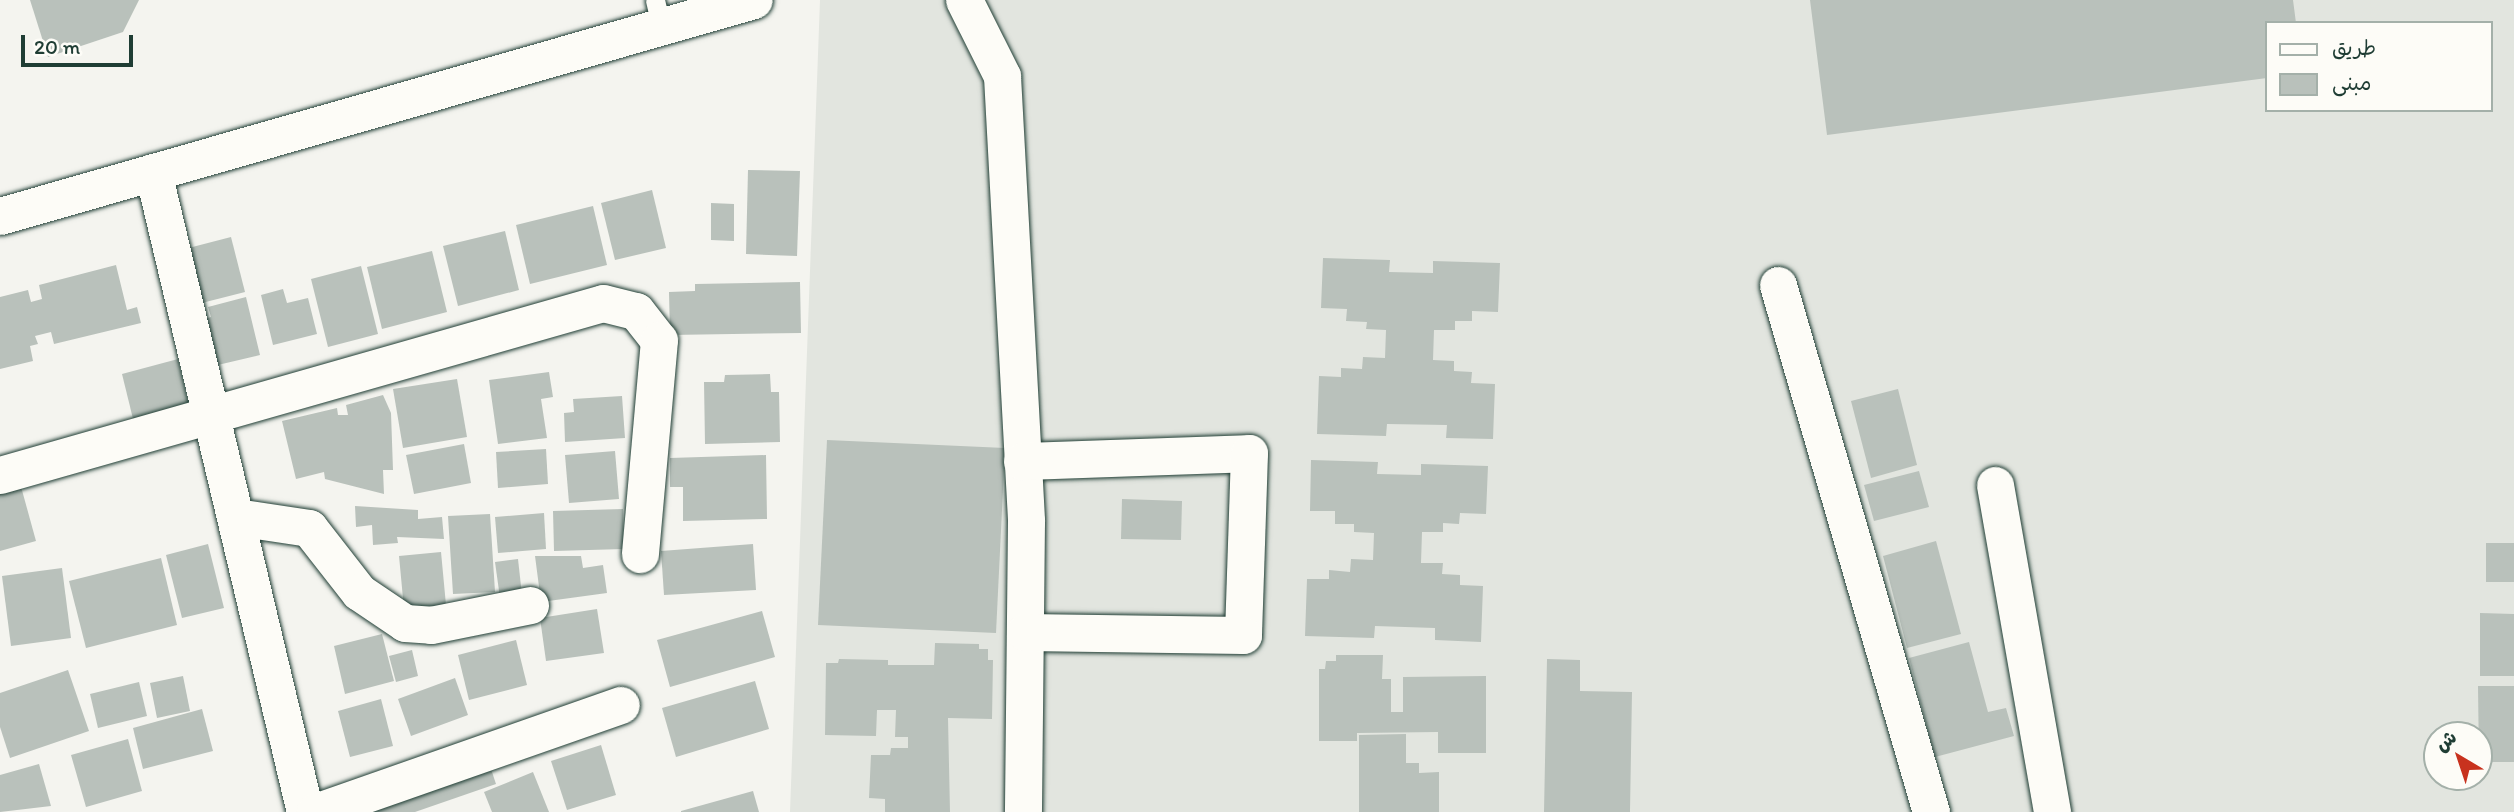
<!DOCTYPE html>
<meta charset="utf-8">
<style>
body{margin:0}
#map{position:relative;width:2514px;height:812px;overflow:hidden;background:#f4f4ef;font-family:Itim,"Playpen Sans Arabic",sans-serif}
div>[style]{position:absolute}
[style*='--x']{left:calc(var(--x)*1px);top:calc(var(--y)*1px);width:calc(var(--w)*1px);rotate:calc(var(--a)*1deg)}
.built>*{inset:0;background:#e2e5df}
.building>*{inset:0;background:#b9c1bb}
.roads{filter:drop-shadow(0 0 2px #1f3d34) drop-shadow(0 0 2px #1f3d34)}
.service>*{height:19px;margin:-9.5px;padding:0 9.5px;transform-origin:9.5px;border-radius:9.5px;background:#fdfcf7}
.minor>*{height:37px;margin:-18.5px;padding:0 18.5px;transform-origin:18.5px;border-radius:18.5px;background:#fdfcf7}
span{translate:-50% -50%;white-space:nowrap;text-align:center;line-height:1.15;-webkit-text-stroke:7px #fdfcf7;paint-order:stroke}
.legend{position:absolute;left:2265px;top:21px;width:228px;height:91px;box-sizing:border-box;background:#fdfcf7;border:2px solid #a4b0a9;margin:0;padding:9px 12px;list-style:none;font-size:21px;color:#1f3d34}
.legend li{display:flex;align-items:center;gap:14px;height:35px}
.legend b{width:35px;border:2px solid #a4b0a9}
.north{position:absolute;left:2423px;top:721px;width:70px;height:70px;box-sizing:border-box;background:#fdfcf7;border:2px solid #a4b0a9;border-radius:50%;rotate:321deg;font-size:19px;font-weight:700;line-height:28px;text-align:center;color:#1f3d34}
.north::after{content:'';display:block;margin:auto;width:24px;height:32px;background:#c8321e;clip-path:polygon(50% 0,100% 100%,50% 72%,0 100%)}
.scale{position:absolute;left:21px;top:35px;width:112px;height:32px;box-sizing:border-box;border:4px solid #1f3d34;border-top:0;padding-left:9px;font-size:21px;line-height:24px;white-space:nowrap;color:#1f3d34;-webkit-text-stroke:5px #fdfcf7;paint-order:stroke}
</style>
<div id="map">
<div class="built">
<i style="clip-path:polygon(evenodd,820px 0,2514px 0,2514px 812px,790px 812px,820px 0,2267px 23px,2491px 23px,2491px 110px,2267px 110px,2267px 23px,820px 0,2437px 735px,2479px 735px,2479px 777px,2437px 777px,2437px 735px)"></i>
</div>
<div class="building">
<i style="clip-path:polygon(30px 0,139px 0,123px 32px,48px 57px)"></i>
<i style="clip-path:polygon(1810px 0,2293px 0,2296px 23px,2267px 23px,2267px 78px,1827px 135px)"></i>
<i style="clip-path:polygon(748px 170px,800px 171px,797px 256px,746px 254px)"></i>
<i style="clip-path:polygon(652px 190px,666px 248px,615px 260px,601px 203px)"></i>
<i style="clip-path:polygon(711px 203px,734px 204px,734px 241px,711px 240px)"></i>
<i style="clip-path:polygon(593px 206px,607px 265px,530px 284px,516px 225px)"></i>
<i style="clip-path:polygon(505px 231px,519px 290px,458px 306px,443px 246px)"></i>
<i style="clip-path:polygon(231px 237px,245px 292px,190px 306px,177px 251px)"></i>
<i style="clip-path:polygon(432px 251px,447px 312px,382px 329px,367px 267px)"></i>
<i style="clip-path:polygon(1323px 258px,1390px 260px,1389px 272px,1433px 273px,1433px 261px,1500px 263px,1498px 312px,1472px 311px,1472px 321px,1455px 321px,1455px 330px,1434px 330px,1433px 360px,1454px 361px,1454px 371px,1472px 372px,1471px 383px,1495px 384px,1493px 439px,1446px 438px,1447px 425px,1387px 424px,1386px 436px,1317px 434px,1319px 376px,1341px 377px,1341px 368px,1362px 369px,1363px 357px,1385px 358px,1386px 330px,1366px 329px,1367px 322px,1346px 321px,1347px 309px,1321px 308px)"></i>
<i style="clip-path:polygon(116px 265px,127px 310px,137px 307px,141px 323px,54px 344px,51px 332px,35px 336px,38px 344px,30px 346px,33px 361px,0 369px,0 297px,28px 290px,31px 302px,42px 299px,39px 285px)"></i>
<i style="clip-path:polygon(361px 266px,378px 334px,328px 347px,311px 279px)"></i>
<i style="clip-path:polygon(800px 282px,801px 333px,670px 335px,669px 292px,695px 291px,695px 284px)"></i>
<i style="clip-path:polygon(283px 289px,287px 303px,308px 298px,317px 334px,273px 345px,261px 295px)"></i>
<i style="clip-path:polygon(246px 297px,260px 355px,205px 368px,193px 322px,211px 317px,208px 307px)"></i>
<i style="clip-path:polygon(178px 359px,191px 413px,135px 427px,122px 374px)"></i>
<i style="clip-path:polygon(549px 372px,553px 397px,541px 399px,547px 438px,498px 444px,489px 380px)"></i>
<i style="clip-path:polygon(770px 374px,771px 392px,779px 392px,780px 442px,705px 444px,704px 382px,724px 382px,725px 375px)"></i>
<i style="clip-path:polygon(457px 379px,467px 437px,403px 448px,393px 389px)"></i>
<i style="clip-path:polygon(1898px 389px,1917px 465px,1871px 478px,1851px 401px)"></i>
<i style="clip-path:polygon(383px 395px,391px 413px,393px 470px,383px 470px,384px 494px,325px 479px,324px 472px,296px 479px,282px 421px,337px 408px,338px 415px,348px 415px,346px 405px)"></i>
<i style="clip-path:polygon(622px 396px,625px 438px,565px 442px,564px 413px,574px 412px,573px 399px)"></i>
<i style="clip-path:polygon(827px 440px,1005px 448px,996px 633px,818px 625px)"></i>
<i style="clip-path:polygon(464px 444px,471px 483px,414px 494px,406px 455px)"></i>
<i style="clip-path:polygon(546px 449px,548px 484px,498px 488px,496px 452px)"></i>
<i style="clip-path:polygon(615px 451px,619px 499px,569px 503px,565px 455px)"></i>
<i style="clip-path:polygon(766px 455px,767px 519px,683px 521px,683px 487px,670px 487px,670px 458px)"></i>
<i style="clip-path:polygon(1311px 460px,1378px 462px,1377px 474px,1421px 475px,1421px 464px,1488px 466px,1486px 514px,1460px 513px,1459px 524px,1443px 523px,1443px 532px,1422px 532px,1421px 563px,1443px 563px,1442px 574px,1460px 575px,1460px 585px,1483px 586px,1481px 642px,1435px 640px,1435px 628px,1375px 626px,1374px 638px,1305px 636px,1307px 579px,1329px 579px,1329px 570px,1350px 572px,1351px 559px,1373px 560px,1374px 533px,1354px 532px,1354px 524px,1335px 524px,1335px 511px,1310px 511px)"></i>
<i style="clip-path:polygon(1919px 471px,1929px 507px,1874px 521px,1864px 485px)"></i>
<i style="clip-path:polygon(20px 483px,36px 541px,0 551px,0 489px)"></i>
<i style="clip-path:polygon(1122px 499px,1182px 501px,1181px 540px,1121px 539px)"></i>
<i style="clip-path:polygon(355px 506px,418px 510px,418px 519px,442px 517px,444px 539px,397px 537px,398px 543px,373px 545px,372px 525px,356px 527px)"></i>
<i style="clip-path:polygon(623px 509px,624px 549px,554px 551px,553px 511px)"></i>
<i style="clip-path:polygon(544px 513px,546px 549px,498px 553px,495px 517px)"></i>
<i style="clip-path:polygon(490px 514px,495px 592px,453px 594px,448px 516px)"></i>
<i style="clip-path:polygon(1936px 541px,1961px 634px,1907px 648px,1883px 556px)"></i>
<i style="clip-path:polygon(2486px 543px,2514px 543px,2514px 582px,2486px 582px)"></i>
<i style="clip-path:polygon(208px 544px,224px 608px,182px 618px,166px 555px)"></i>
<i style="clip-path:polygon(753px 544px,756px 590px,664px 595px,661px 551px)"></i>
<i style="clip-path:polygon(441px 552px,446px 605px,404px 609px,399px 556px)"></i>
<i style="clip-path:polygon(535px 556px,581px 556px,583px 568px,603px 565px,607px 593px,541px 602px)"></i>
<i style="clip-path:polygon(161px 558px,177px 625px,86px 648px,69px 581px)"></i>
<i style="clip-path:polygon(518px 559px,522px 595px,500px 598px,495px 562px)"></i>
<i style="clip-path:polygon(62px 568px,71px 638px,11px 646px,2px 576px)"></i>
<i style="clip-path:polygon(597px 609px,604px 653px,546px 661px,540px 618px)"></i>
<i style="clip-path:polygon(762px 611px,775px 657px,670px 687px,657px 640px)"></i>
<i style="clip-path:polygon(2480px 613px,2514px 614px,2514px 676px,2480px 676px)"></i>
<i style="clip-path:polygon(382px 634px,394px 681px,345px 694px,334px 646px)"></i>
<i style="clip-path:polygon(516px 640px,527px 685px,469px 700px,458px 655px)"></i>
<i style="clip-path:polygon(1969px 642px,1988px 712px,2006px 708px,2014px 736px,1935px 757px,1909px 658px)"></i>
<i style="clip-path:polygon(935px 643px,979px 644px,979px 649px,988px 649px,988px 660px,993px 660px,992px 719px,948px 718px,950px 812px,885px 812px,885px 799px,869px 798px,871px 755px,890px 755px,891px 748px,908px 748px,908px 737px,895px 737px,896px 710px,877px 710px,876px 736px,825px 735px,826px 663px,838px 663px,839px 659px,888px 660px,888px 665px,934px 665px)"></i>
<i style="clip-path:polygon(412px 650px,418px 676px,396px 682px,389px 656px)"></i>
<i style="clip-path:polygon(1336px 655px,1383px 655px,1382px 679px,1391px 679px,1391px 712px,1403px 712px,1403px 677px,1486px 676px,1486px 753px,1438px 753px,1438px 732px,1357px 733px,1357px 741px,1319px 741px,1319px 669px,1325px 669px,1326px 661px,1336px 661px)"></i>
<i style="clip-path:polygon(1547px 659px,1580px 660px,1580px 691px,1632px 692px,1630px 812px,1544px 812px)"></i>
<i style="clip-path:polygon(68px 670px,89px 731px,10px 758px,0 727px,0 693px)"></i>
<i style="clip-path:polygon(183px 676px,190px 711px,157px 718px,150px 683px)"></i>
<i style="clip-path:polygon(455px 678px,468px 715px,411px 736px,398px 699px)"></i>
<i style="clip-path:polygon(755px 681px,769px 729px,676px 757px,662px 708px)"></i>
<i style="clip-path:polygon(139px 682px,147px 716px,98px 728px,90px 694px)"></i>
<i style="clip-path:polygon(2478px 686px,2514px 686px,2514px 762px,2479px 762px)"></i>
<i style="clip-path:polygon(381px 699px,393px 746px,350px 757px,338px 711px)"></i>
<i style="clip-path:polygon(202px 709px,213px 751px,143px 769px,133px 728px)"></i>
<i style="clip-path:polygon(1406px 734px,1406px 763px,1419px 763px,1419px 773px,1439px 772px,1439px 812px,1359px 812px,1359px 735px)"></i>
<i style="clip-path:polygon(128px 739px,142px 791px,86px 807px,71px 755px)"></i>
<i style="clip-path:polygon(601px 745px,616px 795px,567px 810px,551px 761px)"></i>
<i style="clip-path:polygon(489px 763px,496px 784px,415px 812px,351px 812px)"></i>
<i style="clip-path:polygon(39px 764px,51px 806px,0 812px,0 775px)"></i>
<i style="clip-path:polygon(533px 772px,549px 812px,492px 812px,484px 792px)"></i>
<i style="clip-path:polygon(753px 791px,759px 812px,681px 812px,681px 811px)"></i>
</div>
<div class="roads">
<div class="service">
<i style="--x:655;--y:0;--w:28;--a:77"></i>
</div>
<div class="minor">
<i style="--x:964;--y:0;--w:85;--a:63.4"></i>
<i style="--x:1002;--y:76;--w:446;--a:86.9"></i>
<i style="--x:1026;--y:521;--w:291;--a:90.6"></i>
<i style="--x:153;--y:172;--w:658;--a:76.64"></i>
<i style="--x:0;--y:216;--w:784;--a:-15.99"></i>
<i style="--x:1778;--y:285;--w:549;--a:73.81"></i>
<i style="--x:1022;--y:461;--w:227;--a:-2"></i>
<i style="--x:1249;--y:453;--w:182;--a:91.9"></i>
<i style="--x:1243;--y:635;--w:218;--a:-179.2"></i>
<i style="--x:0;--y:475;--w:627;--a:-15.92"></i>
<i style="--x:603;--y:303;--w:34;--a:14"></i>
<i style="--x:636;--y:311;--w:37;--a:52"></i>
<i style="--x:659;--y:340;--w:215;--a:95.1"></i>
<i style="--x:1995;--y:485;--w:332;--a:80.1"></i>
<i style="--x:236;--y:517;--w:74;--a:8.6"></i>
<i style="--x:309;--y:528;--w:81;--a:52"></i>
<i style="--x:359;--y:592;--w:55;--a:34"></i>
<i style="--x:405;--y:623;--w:26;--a:4"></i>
<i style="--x:431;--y:625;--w:101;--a:-11.4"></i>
<i style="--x:315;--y:812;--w:324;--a:-19.3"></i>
</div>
</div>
<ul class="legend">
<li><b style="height:9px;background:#fdfcf7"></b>طريق</li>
<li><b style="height:19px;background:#b9c1bb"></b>مبنى</li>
</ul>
<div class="north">ش</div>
<div class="scale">20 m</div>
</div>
